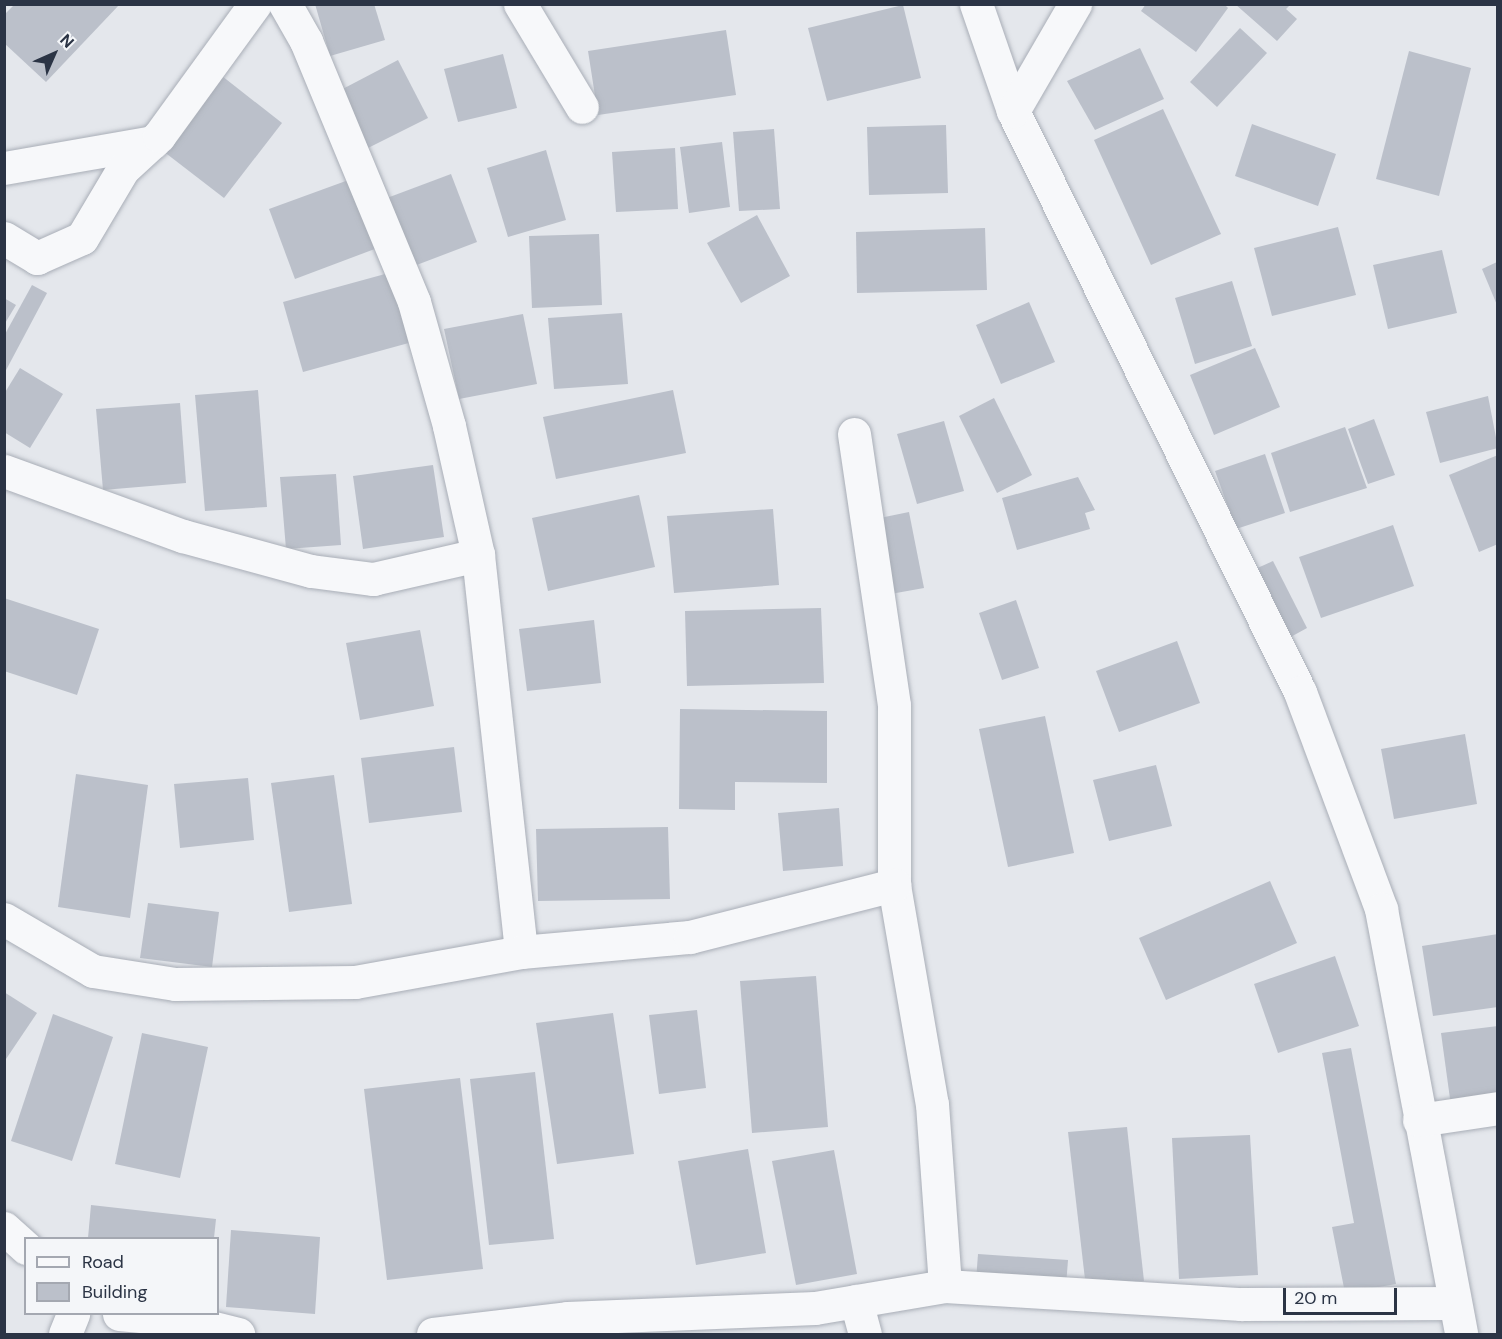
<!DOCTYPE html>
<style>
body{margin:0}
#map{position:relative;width:1502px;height:1339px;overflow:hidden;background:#e4e7ec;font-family:"DM Sans",sans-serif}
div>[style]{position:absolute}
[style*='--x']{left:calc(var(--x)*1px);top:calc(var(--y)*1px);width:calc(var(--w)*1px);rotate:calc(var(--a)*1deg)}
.building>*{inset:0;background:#bbc0ca}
.roads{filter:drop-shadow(0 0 2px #a9aeb7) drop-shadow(0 0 2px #a9aeb7)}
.street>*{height:33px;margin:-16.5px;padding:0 16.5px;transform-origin:16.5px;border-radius:16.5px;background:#f7f8fa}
span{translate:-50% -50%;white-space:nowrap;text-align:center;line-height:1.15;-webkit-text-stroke:4.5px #f4f6f9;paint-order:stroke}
.frame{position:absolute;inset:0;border:6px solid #2b3445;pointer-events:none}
.legend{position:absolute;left:24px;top:1237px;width:195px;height:78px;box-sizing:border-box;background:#f4f6f9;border:2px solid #a4a8b1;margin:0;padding:8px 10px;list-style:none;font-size:18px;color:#2b3445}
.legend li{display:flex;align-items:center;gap:12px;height:30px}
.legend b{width:30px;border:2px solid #a4a8b1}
.north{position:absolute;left:24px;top:24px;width:60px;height:60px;-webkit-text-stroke:4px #f4f6f9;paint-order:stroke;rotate:45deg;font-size:16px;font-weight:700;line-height:24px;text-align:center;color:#2b3445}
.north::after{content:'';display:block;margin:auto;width:21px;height:27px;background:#2b3445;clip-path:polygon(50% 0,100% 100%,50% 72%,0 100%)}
.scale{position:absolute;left:1283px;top:1288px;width:114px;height:27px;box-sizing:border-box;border:3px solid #2b3445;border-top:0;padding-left:8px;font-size:18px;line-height:21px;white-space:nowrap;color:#2b3445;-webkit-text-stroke:4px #f4f6f9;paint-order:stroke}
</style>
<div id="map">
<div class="building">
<i style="clip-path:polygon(15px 4px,120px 4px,46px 82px,4px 43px,4px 15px)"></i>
<i style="clip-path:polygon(315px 4px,374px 4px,385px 40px,330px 56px)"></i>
<i style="clip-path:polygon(1146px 4px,1224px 4px,1228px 8px,1196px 52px,1141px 11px)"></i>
<i style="clip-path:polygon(1235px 4px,1291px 4px,1286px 9px,1297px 19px,1277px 41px)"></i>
<i style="clip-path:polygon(903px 5px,921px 78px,827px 101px,808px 28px)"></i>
<i style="clip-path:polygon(1240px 28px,1267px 53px,1217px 107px,1190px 82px)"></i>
<i style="clip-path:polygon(726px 30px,736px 95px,598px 115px,588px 51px)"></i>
<i style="clip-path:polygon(1140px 48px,1164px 99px,1095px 130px,1067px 81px)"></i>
<i style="clip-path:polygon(1409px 51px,1471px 68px,1439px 196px,1376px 179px)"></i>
<i style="clip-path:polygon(503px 54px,517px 108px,458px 122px,444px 69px)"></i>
<i style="clip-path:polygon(398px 60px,428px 118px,364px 150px,335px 93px)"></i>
<i style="clip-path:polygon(222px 76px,282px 123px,224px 198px,163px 151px)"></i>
<i style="clip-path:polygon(1163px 109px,1221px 234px,1151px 265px,1094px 140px)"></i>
<i style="clip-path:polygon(1252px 124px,1336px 154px,1318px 206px,1235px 176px)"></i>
<i style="clip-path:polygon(946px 125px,948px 193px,869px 195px,867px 127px)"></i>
<i style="clip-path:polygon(774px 129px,780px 209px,739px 211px,733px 132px)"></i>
<i style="clip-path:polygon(722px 142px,730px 207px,689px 213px,680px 147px)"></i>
<i style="clip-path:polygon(675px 148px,678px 209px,616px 212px,612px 152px)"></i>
<i style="clip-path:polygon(546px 150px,566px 220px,508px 237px,487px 168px)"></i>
<i style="clip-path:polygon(451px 174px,477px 242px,414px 266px,387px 198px)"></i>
<i style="clip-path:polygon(354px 178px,380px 247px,295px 279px,269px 209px)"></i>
<i style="clip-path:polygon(757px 215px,790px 276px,741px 303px,707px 243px)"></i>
<i style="clip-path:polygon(1338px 227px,1356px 295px,1272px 316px,1254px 248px)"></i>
<i style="clip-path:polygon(985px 228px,987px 290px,857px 293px,856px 232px)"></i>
<i style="clip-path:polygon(599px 234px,602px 305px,532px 308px,529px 236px)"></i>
<i style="clip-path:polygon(1442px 250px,1457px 313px,1388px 329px,1373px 265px)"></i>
<i style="clip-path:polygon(1497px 262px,1497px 305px,1482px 269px)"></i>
<i style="clip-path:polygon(396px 271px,416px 341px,303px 372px,283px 302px)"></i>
<i style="clip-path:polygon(1232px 281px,1252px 346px,1195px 364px,1175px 298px)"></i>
<i style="clip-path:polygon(32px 285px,47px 293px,4px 374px,4px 336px)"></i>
<i style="clip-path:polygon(4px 298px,16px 305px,4px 325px)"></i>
<i style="clip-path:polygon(1029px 302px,1055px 362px,1001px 384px,976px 325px)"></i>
<i style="clip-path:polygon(622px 313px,628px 384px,554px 389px,548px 318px)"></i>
<i style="clip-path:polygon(523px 314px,537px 384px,459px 399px,444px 329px)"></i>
<i style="clip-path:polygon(1255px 348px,1280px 407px,1214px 435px,1190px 375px)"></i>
<i style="clip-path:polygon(20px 368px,63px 394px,30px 448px,4px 432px,4px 394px)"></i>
<i style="clip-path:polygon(258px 390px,267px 507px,205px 511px,195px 395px)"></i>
<i style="clip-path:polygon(673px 390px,686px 453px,556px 479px,543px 417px)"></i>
<i style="clip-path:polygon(1488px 396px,1498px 448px,1440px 463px,1426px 412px)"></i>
<i style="clip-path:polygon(994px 398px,1032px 475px,997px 493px,959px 416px)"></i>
<i style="clip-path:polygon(180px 403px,186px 483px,103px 490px,96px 409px)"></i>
<i style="clip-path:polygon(1374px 419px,1395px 475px,1368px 484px,1348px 429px)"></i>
<i style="clip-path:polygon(944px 421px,964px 491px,917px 504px,897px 434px)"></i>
<i style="clip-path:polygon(1345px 427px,1367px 488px,1290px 512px,1271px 453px)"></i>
<i style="clip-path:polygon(1265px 454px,1285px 513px,1236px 529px,1215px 471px)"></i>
<i style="clip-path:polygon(1498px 455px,1498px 544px,1479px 552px,1449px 475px)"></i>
<i style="clip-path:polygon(433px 465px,444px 537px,363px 549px,353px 476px)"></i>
<i style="clip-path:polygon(336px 474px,341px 545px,286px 549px,280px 477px)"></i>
<i style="clip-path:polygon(1078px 477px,1095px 510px,1085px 513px,1090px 529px,1017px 550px,1002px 498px)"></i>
<i style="clip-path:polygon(639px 495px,655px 567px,548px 591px,532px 518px)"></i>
<i style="clip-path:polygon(773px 509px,779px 585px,674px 593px,667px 516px)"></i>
<i style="clip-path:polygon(909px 512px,924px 588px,885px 595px,870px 520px)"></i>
<i style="clip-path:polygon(1393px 525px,1414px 586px,1321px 618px,1299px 557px)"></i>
<i style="clip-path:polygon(1273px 561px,1307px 628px,1287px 639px,1253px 570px)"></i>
<i style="clip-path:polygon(4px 598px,99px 629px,77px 695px,4px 671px)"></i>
<i style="clip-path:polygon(1016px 600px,1039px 668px,1002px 680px,979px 613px)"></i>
<i style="clip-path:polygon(821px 608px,824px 683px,687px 686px,685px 611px)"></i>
<i style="clip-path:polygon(594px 620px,601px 683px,527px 691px,519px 629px)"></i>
<i style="clip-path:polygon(420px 630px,434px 706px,360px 720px,346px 643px)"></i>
<i style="clip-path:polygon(1177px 641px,1200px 703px,1119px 732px,1096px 671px)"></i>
<i style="clip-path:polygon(680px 709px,827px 711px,827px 783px,735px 782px,735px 810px,679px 809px)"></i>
<i style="clip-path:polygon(1045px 716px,1074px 853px,1008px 867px,979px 729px)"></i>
<i style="clip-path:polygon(1465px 734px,1477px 804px,1394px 819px,1381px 749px)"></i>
<i style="clip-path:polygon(454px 747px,462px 812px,369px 823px,361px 758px)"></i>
<i style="clip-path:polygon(1156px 765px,1172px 826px,1109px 841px,1093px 780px)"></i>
<i style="clip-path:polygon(76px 774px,148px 785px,130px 918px,58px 907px)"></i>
<i style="clip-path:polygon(334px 775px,352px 904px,289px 912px,271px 783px)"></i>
<i style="clip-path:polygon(248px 778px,254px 840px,180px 848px,174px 784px)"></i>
<i style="clip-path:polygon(839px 808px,843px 866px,783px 871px,778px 813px)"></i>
<i style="clip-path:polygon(668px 827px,670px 899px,538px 901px,536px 829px)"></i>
<i style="clip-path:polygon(1270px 881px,1297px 943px,1166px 1000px,1139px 938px)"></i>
<i style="clip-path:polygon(148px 903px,219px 912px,212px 967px,140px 958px)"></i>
<i style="clip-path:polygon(1498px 934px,1498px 1007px,1433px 1016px,1422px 946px)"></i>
<i style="clip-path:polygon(1335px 956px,1359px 1026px,1278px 1053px,1254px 984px)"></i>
<i style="clip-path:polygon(816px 976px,828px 1127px,752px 1133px,740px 981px)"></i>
<i style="clip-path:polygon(4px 992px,37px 1013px,4px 1062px)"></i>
<i style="clip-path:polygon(697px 1010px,706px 1088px,659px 1094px,649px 1015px)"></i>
<i style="clip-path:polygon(613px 1013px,634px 1154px,557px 1164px,536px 1023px)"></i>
<i style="clip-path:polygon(53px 1014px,113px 1037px,72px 1161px,11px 1141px)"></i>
<i style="clip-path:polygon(1498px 1026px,1498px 1100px,1451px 1106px,1441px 1033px)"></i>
<i style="clip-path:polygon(142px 1033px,208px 1047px,180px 1178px,115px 1164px)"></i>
<i style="clip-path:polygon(1351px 1048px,1396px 1284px,1345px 1293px,1332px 1227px,1354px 1223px,1322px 1053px)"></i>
<i style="clip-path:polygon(535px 1072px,554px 1239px,489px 1245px,470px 1079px)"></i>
<i style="clip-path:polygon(460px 1078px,483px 1269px,387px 1280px,364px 1089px)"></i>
<i style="clip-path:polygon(1127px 1127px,1144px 1281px,1086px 1288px,1068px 1132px)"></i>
<i style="clip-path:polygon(1250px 1135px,1258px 1275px,1179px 1279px,1172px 1138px)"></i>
<i style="clip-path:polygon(748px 1149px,766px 1253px,696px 1265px,678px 1161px)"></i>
<i style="clip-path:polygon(834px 1150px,857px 1274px,796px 1285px,772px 1161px)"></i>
<i style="clip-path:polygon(91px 1205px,216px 1219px,214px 1238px,88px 1238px)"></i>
<i style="clip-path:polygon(231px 1230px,320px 1237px,315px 1314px,226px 1307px)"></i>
<i style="clip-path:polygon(978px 1254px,1068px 1260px,1066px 1286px,976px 1281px)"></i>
</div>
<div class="roads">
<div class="street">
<i style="--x:285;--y:4;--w:43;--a:60.4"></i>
<i style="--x:306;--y:41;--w:282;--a:67.5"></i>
<i style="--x:414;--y:302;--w:129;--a:74.2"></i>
<i style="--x:449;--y:426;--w:132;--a:77.3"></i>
<i style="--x:478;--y:555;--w:399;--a:83.8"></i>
<i style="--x:520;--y:4;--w:120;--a:59"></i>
<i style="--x:976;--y:4;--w:113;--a:70.9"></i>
<i style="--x:1013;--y:111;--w:648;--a:63.71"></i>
<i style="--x:1300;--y:692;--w:232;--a:69.5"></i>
<i style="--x:1381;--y:909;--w:432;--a:79.3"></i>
<i style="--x:1013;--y:111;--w:124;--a:-59.9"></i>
<i style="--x:4;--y:168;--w:151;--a:-9.9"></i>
<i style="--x:4;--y:238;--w:39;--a:31"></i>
<i style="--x:37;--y:258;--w:49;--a:-24"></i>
<i style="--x:82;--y:238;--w:80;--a:-59.3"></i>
<i style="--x:123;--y:169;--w:49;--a:-42.5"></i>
<i style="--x:159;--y:136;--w:163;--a:-54"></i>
<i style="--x:854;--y:434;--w:274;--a:81.6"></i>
<i style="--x:894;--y:705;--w:180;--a:90"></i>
<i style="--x:894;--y:885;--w:222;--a:80.2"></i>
<i style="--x:932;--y:1104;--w:182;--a:85.9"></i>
<i style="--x:4;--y:471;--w:190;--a:20"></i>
<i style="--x:183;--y:536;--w:133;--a:15.3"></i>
<i style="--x:311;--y:571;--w:63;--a:7.4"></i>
<i style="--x:373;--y:579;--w:108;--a:-12.9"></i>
<i style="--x:4;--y:919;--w:103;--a:30.3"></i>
<i style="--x:93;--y:971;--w:83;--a:9"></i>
<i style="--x:175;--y:984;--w:180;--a:-0.6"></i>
<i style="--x:355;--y:982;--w:169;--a:-10.2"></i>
<i style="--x:521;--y:952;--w:170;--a:-5.1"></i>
<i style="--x:690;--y:937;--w:211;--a:-14.3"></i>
<i style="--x:1419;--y:1120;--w:80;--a:-8.6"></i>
<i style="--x:4;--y:1228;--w:30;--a:42"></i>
<i style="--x:856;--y:1301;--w:34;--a:75"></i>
<i style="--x:119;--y:1314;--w:63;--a:5.4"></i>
<i style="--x:182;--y:1320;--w:58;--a:14"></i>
<i style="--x:65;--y:1334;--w:22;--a:-68"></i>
<i style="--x:433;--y:1334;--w:135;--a:-6.8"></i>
<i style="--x:567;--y:1318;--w:248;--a:-2.3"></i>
<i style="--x:815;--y:1308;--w:132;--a:-9.6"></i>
<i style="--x:945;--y:1286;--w:297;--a:3.5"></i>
<i style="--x:1241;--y:1304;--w:212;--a:-0.3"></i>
</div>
</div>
<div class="frame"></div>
<ul class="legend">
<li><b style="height:8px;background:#f7f8fa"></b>Road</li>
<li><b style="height:16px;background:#bbc0ca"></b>Building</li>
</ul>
<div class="north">N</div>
<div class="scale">20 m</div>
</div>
